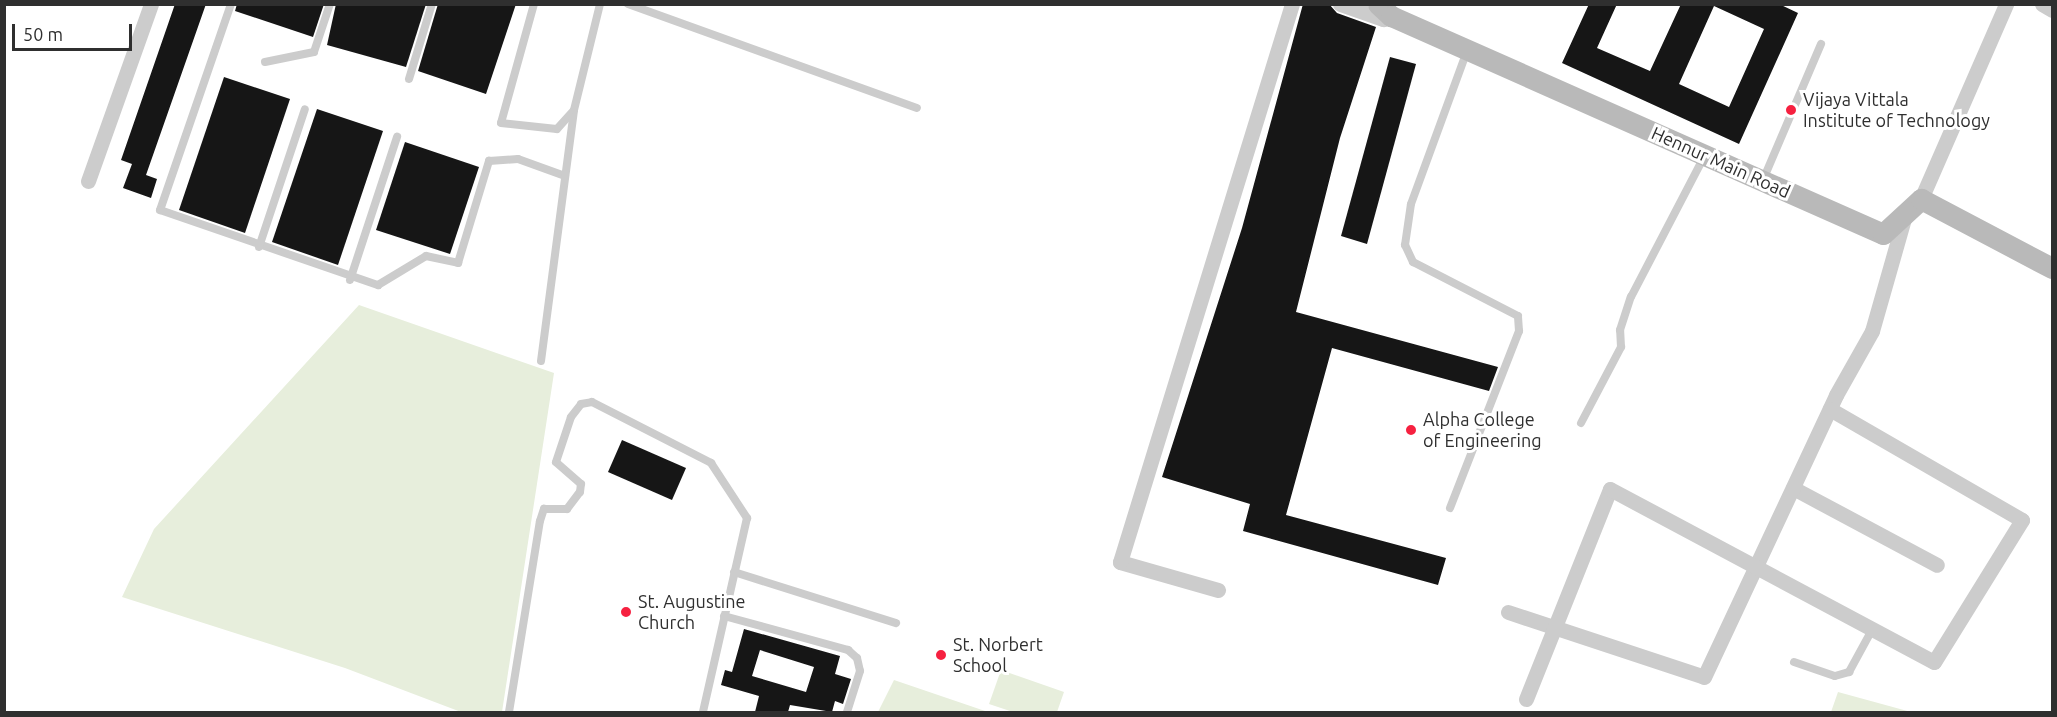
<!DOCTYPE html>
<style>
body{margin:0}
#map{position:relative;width:2057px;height:717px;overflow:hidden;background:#fff;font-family:Ubuntu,sans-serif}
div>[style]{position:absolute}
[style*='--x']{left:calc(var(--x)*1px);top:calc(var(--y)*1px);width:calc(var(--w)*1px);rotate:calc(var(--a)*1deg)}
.green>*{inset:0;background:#e7eedc}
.building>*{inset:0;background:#161616}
.lane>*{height:8px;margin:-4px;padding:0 4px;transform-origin:4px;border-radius:4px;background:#ccc}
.street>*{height:15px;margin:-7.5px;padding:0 7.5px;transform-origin:7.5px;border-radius:7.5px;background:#ccc}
.secondary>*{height:21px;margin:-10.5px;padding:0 10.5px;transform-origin:10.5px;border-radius:10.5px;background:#b9b9b9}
.dots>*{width:16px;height:16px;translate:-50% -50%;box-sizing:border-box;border:3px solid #fff;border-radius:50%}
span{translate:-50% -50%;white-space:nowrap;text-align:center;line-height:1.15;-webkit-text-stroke:6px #fff;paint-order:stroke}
.poi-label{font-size:18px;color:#2f2f2f}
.left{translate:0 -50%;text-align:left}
.street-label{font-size:18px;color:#2f2f2f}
.frame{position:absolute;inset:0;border:6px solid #2f2f2f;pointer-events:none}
.scale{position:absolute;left:12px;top:24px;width:120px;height:27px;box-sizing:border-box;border:3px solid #2f2f2f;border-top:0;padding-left:8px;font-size:18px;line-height:21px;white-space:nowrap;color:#2f2f2f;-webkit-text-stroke:4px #fff;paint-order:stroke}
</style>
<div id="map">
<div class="green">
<i style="clip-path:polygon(359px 305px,554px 373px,502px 712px,461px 712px,345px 668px,122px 597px,154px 529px)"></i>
<i style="clip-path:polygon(1001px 670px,1064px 692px,1057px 712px,1013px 712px,989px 704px)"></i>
<i style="clip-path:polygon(894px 680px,988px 712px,878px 712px)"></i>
<i style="clip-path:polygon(1838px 692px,1911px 712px,1831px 712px)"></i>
</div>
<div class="building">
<i style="clip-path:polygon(175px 4px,206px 4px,146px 175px,157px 179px,151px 198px,123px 188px,132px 164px,121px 160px)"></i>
<i style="clip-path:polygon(237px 4px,324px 4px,313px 37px,235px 11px)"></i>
<i style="clip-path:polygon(336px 4px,426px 4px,406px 67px,327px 45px)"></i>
<i style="clip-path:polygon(438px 4px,516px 4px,486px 94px,418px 71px)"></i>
<i style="clip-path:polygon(1303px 4px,1329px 4px,1337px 13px,1376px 27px,1340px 138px,1296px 312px,1498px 367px,1489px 391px,1332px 348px,1286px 515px,1446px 558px,1438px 585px,1243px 531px,1250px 504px,1162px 477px,1242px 228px)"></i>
<i style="clip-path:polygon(evenodd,1589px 4px,1617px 4px,1597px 48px,1650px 71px,1681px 4px,1779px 4px,1798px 13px,1739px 144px,1562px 63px,1589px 4px,1714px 6px,1764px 29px,1729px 107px,1679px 84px,1714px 6px)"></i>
<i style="clip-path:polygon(1390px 57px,1416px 64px,1367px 244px,1341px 236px)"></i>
<i style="clip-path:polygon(224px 77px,290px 99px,245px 233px,179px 210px)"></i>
<i style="clip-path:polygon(317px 109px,383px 131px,338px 265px,272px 242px)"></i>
<i style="clip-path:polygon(405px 142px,479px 167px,450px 254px,376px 230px)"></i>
<i style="clip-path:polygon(622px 440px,686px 468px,672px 500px,608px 472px)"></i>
<i style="clip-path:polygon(evenodd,744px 629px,840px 656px,835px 674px,851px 679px,843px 704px,835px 701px,832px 712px,790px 705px,788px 712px,755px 712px,759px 696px,721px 685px,725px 670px,732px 672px,744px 629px,760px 650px,814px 667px,806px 692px,752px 676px,760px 650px)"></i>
</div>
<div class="lane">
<i style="--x:231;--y:4;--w:218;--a:109"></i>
<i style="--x:160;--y:210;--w:231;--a:19"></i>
<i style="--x:378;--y:285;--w:56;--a:-31.1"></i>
<i style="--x:426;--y:256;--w:33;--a:12"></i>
<i style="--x:458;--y:263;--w:107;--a:-73.1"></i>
<i style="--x:489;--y:161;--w:29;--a:-4"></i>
<i style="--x:518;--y:159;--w:50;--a:19.9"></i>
<i style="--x:534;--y:4;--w:123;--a:105.5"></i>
<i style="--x:501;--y:123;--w:56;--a:6.1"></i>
<i style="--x:557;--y:129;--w:24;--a:-48"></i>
<i style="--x:628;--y:4;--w:307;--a:19.8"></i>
<i style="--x:265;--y:62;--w:50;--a:-11.5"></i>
<i style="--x:314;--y:52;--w:51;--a:-71.6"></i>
<i style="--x:409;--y:79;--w:78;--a:-73"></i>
<i style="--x:1763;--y:180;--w:148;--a:-66.9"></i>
<i style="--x:259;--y:247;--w:145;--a:-71.6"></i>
<i style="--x:350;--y:280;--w:151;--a:-71.8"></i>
<i style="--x:541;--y:361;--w:253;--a:-82.5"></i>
<i style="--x:574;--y:110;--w:109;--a:-76.2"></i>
<i style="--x:1581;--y:423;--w:86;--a:-62.2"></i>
<i style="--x:1621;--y:347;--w:17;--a:-93"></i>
<i style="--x:1620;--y:330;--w:35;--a:-72"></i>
<i style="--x:1631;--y:297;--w:158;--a:-62.5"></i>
<i style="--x:1450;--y:508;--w:190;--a:-68.7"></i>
<i style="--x:1519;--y:331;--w:15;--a:-94"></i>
<i style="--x:1518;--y:316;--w:118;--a:-152.8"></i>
<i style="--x:1413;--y:262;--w:19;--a:-115"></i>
<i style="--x:1405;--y:245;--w:41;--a:-81.7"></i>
<i style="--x:1411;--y:204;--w:163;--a:-69.9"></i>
<i style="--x:734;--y:572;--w:170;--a:17.5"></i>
<i style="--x:724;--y:616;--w:129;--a:15.3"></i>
<i style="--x:848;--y:650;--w:12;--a:42"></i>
<i style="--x:857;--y:658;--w:13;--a:77"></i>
<i style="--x:860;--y:671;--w:43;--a:107.6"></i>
<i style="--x:1794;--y:662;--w:43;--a:18.9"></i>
<i style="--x:1835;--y:676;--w:15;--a:-16"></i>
<i style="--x:1849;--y:672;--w:50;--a:-61.4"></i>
<i style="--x:509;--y:712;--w:193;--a:-80.8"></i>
<i style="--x:540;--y:521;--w:13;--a:-72"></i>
<i style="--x:544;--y:509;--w:23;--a:0"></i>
<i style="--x:567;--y:509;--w:21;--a:-53"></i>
<i style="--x:580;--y:492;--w:8;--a:-83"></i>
<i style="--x:581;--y:484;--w:33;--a:-139"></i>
<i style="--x:556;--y:462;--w:47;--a:-71.6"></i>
<i style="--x:571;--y:417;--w:16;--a:-52"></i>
<i style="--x:581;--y:404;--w:11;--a:-10"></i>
<i style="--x:592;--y:402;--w:134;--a:27.1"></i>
<i style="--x:711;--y:463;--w:66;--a:56.8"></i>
<i style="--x:747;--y:518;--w:199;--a:102.8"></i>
</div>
<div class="street">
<i style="--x:1340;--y:4;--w:46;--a:19.2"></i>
<i style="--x:1383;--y:19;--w:9;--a:-21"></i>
<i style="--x:2042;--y:4;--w:12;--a:31"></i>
<i style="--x:88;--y:181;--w:188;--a:-70.4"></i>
<i style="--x:1921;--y:199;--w:213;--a:-66.4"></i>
<i style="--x:1793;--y:488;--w:163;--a:28.1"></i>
<i style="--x:1218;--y:590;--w:102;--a:-164.1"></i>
<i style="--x:1120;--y:562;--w:584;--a:-72.87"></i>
<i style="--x:1508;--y:612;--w:206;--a:18.3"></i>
<i style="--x:1704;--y:677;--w:311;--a:-64.9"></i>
<i style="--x:1836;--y:395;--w:73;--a:-60.6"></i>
<i style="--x:1872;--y:331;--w:124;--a:-74.1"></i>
<i style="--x:1526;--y:699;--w:226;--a:-68.2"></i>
<i style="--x:1610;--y:489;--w:367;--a:28.1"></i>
<i style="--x:1934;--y:662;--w:167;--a:-58.2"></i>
<i style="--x:2022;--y:520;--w:222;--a:-150"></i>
</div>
<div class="secondary">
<i style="--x:1378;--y:4;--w:18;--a:43"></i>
<i style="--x:1391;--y:16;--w:538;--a:23.9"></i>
<i style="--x:1883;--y:234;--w:52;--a:-42.6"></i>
<i style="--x:1921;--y:199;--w:148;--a:27.8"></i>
</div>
<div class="dots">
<i style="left:1791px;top:110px;background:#f62140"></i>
<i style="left:1411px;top:430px;background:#f62140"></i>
<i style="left:626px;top:612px;background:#f62140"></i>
<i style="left:941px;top:655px;background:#f62140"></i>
</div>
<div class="poi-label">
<span class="left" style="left:1803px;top:110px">Vijaya Vittala<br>Institute of Technology</span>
<span class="left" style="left:1423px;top:430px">Alpha College<br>of Engineering</span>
<span class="left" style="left:638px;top:612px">St. Augustine<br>Church</span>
<span class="left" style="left:953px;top:655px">St. Norbert<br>School</span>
</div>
<div class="street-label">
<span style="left:1721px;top:162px;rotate:24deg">Hennur Main Road</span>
</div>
<div class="frame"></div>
<div class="scale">50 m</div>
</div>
